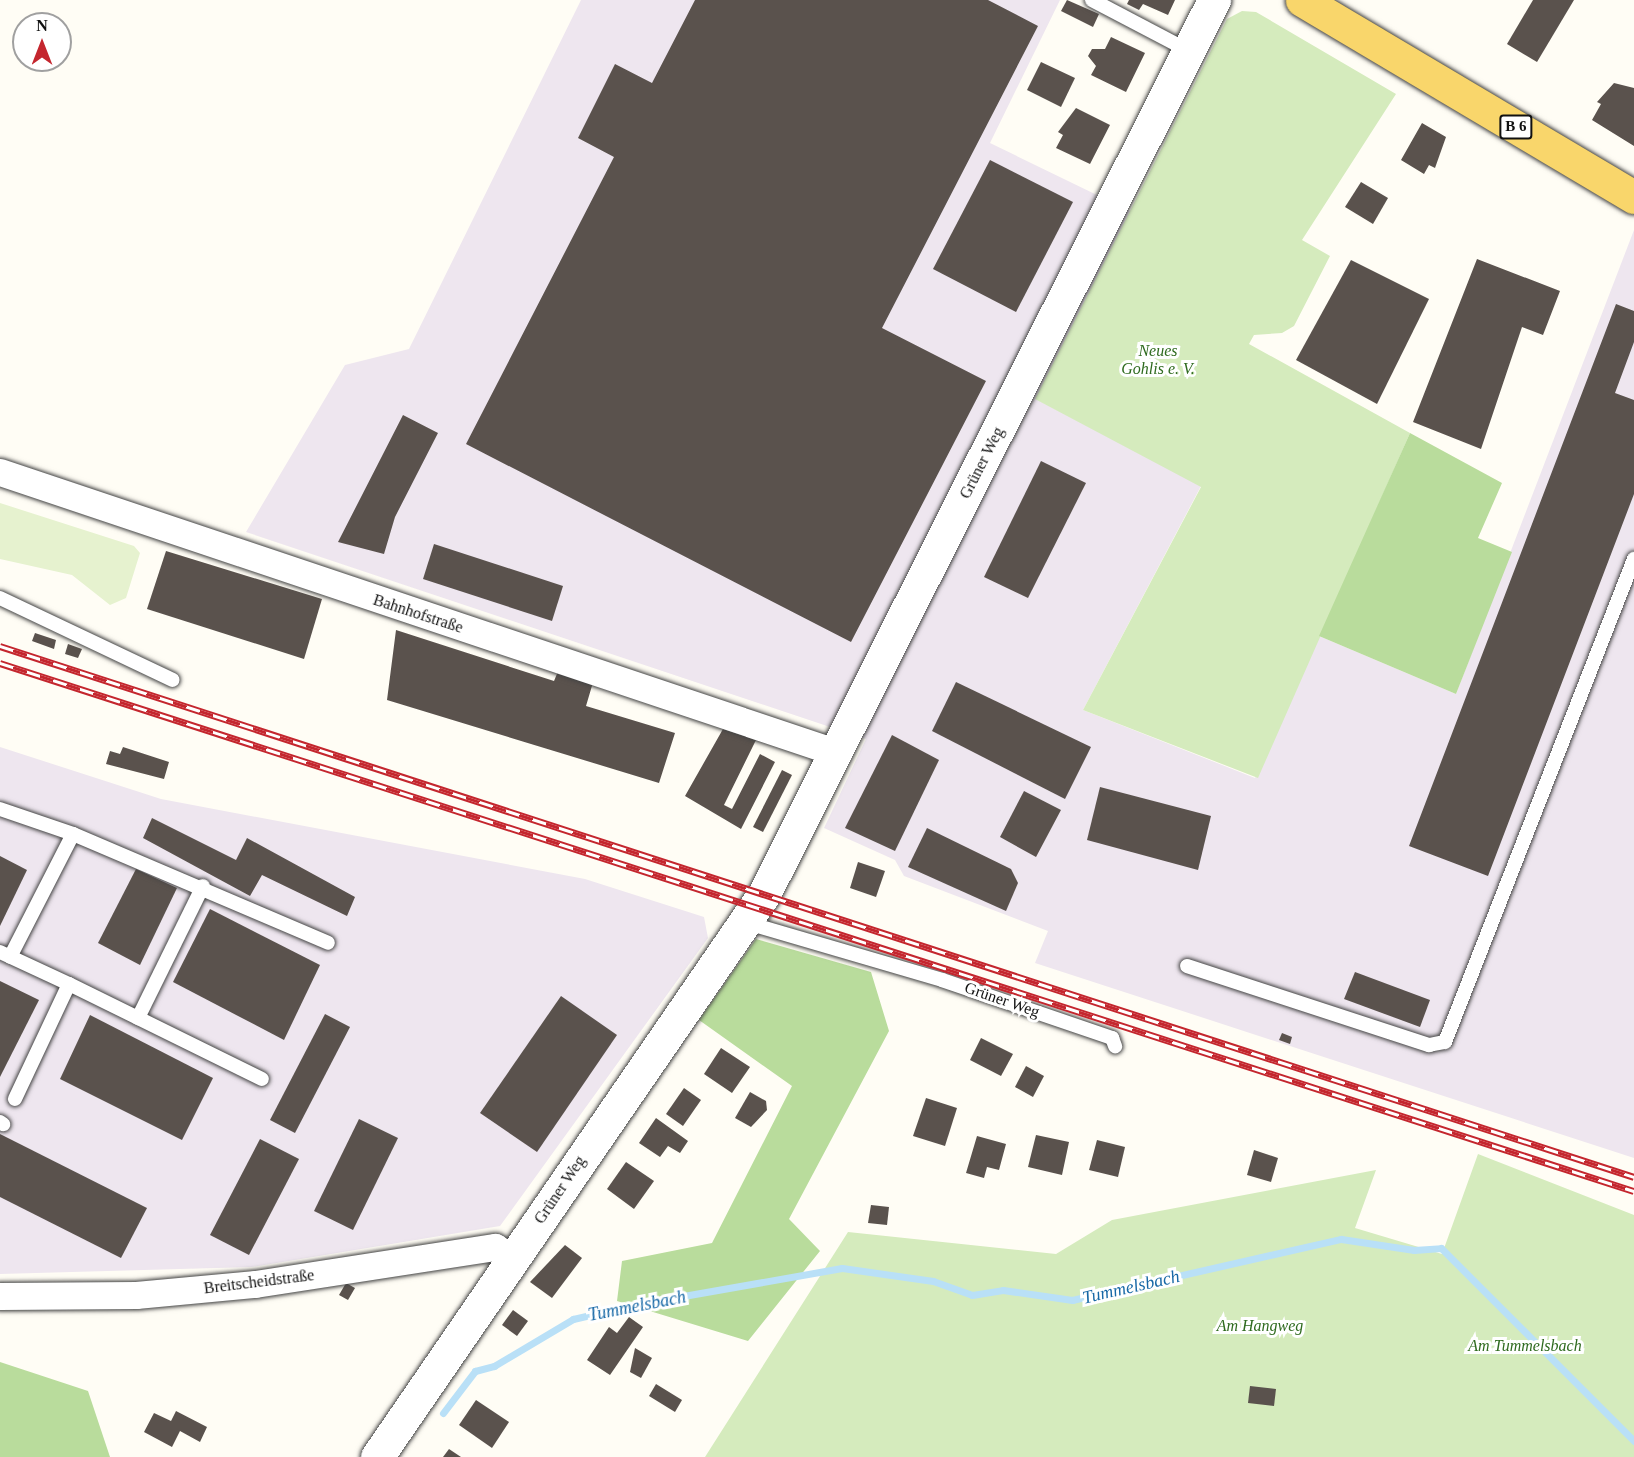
<!DOCTYPE html>
<meta charset="utf-8">
<style>
body{margin:0}
#map{position:relative;width:1634px;height:1457px;overflow:hidden;background:#fffdf5;font-family:"Times New Roman",serif}
div>[style]{position:absolute}
[style*='--x']{left:calc(var(--x)*1px);top:calc(var(--y)*1px);width:calc(var(--w)*1px);rotate:calc(var(--a)*1deg)}
.industrial>*{inset:0;background:#eee6ef}
.green>*{inset:0;background:#d5ebbd}
.forest>*{inset:0;background:#b9dc9c}
.pitch>*{inset:0;background:#e6f2cf}
.stream>*{height:7px;margin:-3.5px;padding:0 3.5px;transform-origin:3.5px;border-radius:3.5px;background:#b9e0f7}
.building>*{inset:0;background:#5a524d}
.roads{filter:drop-shadow(0 0 2px #444) drop-shadow(0 0 2px #444)}
.service>*{height:14px;margin:-7px;padding:0 7px;transform-origin:7px;border-radius:7px;background:#fff}
.minor>*{height:27px;margin:-13.5px;padding:0 13.5px;transform-origin:13.5px;border-radius:13.5px;background:#fff}
.tertiary>*{height:33px;margin:-16.5px;padding:0 16.5px;transform-origin:16.5px;border-radius:16.5px;background:#fff}
.primary>*{height:33px;margin:-16.5px;padding:0 16.5px;transform-origin:16.5px;border-radius:16.5px;background:#f9d66b}
.rail>*{height:7px;margin-top:-3.5px;transform-origin:0;background:repeating-linear-gradient(90deg,#fff 0 14px,#c4262e 0 28px);box-sizing:border-box;border-block:2px solid #c4262e}
span{translate:-50% -50%;white-space:nowrap;text-align:center;line-height:1.15;-webkit-text-stroke:6px #fff;paint-order:stroke}
.shield-label span{padding:2px 4px;background:#fff;border:2px solid;border-radius:4px;-webkit-text-stroke-width:0}
.shield-label{font-size:15px;color:#111;font-weight:700}
.park-label{font-size:16px;color:#2f6b1f;font-style:italic}
.street-label{font-size:16px;color:#111}
.water-label{font-size:18px;color:#1768a6;font-style:italic}
.north{position:absolute;left:12px;top:12px;width:60px;height:60px;box-sizing:border-box;background:#fff;border:2px solid #a0a0a0;border-radius:50%;rotate:0deg;font-size:16px;font-weight:700;line-height:24px;text-align:center;color:#111}
.north::after{content:'';display:block;margin:auto;width:21px;height:27px;background:#c4262e;clip-path:polygon(50% 0,100% 100%,50% 72%,0 100%)}
</style>
<div id="map">
<div class="industrial">
<i style="clip-path:polygon(581px 0,1060px 0,990px 143px,1132px 212px,1036px 399px,1201px 486px,1083px 710px,1255px 778px,1319px 636px,1456px 694px,1634px 230px,1634px 1158px,1035px 963px,1048px 931px,904px 876px,895px 860px,824px 828px,866px 739px,246px 532px,345px 365px,409px 349px)"></i>
<i style="clip-path:polygon(0 747px,161px 799px,585px 879px,704px 917px,708px 938px,500px 1226px,252px 1267px,0 1274px)"></i>
</div>
<div class="green">
<i style="clip-path:polygon(1242px 11px,1256px 12px,1396px 94px,1302px 240px,1330px 256px,1294px 326px,1282px 333px,1254px 335px,1249px 344px,1410px 433px,1258px 778px,1083px 710px,1201px 487px,1035px 399px,1227px 19px)"></i>
<i style="clip-path:polygon(1478px 1154px,1634px 1215px,1634px 1457px,705px 1457px,848px 1232px,1056px 1254px,1112px 1220px,1376px 1170px,1355px 1228px,1442px 1254px)"></i>
</div>
<div class="forest">
<i style="clip-path:polygon(1410px 433px,1502px 483px,1478px 538px,1512px 552px,1456px 694px,1319px 636px)"></i>
<i style="clip-path:polygon(756px 939px,871px 972px,889px 1031px,789px 1219px,820px 1251px,748px 1341px,617px 1301px,622px 1261px,712px 1243px,792px 1086px,699px 1020px)"></i>
<i style="clip-path:polygon(0 1362px,88px 1391px,110px 1457px,0 1457px)"></i>
</div>
<div class="pitch">
<i style="clip-path:polygon(0 503px,134px 546px,140px 553px,126px 598px,110px 605px,72px 575px,0 559px)"></i>
</div>
<div class="stream">
<i style="--x:443;--y:1413;--w:53;--a:-52.7"></i>
<i style="--x:475;--y:1371;--w:20;--a:-15"></i>
<i style="--x:494;--y:1366;--w:92;--a:-30.7"></i>
<i style="--x:573;--y:1319;--w:67;--a:-13"></i>
<i style="--x:638;--y:1304;--w:207;--a:-10"></i>
<i style="--x:842;--y:1268;--w:92;--a:8.1"></i>
<i style="--x:933;--y:1281;--w:41;--a:19.7"></i>
<i style="--x:972;--y:1295;--w:31;--a:-9"></i>
<i style="--x:1003;--y:1290;--w:70;--a:8.2"></i>
<i style="--x:1072;--y:1300;--w:276;--a:-12.8"></i>
<i style="--x:1341;--y:1239;--w:74;--a:8.6"></i>
<i style="--x:1414;--y:1250;--w:27;--a:-4"></i>
<i style="--x:1441;--y:1248;--w:273;--a:45"></i>
</div>
<div class="building">
<i style="clip-path:polygon(695px 0,988px 0,1038px 26px,882px 328px,986px 381px,851px 642px,466px 444px,614px 157px,578px 138px,615px 64px,652px 83px)"></i>
<i style="clip-path:polygon(1067px 0,1099px 14px,1093px 27px,1061px 11px)"></i>
<i style="clip-path:polygon(1129px 0,1175px 0,1168px 15px,1143px 4px,1139px 10px,1127px 4px)"></i>
<i style="clip-path:polygon(1533px 0,1574px 0,1537px 62px,1507px 44px)"></i>
<i style="clip-path:polygon(1111px 37px,1145px 53px,1126px 92px,1091px 75px,1096px 66px,1088px 56px,1092px 49px,1105px 49px)"></i>
<i style="clip-path:polygon(1041px 62px,1075px 78px,1061px 107px,1027px 90px)"></i>
<i style="clip-path:polygon(1614px 83px,1634px 88px,1634px 146px,1592px 120px,1601px 104px,1597px 102px)"></i>
<i style="clip-path:polygon(1076px 108px,1110px 125px,1090px 164px,1056px 148px,1063px 135px,1058px 132px)"></i>
<i style="clip-path:polygon(1422px 123px,1446px 137px,1435px 168px,1429px 165px,1424px 174px,1401px 160px)"></i>
<i style="clip-path:polygon(990px 160px,1073px 202px,1016px 312px,933px 269px)"></i>
<i style="clip-path:polygon(1361px 182px,1388px 198px,1373px 224px,1345px 207px)"></i>
<i style="clip-path:polygon(1477px 259px,1560px 291px,1543px 335px,1522px 327px,1481px 449px,1413px 422px)"></i>
<i style="clip-path:polygon(1351px 260px,1429px 299px,1377px 404px,1296px 360px)"></i>
<i style="clip-path:polygon(1616px 304px,1634px 311px,1634px 342px,1615px 393px,1634px 400px,1634px 494px,1488px 876px,1409px 846px)"></i>
<i style="clip-path:polygon(403px 415px,438px 433px,395px 517px,384px 554px,338px 542px)"></i>
<i style="clip-path:polygon(1041px 461px,1086px 483px,1028px 598px,984px 577px)"></i>
<i style="clip-path:polygon(434px 544px,563px 586px,552px 621px,423px 579px)"></i>
<i style="clip-path:polygon(166px 551px,322px 599px,304px 659px,147px 609px)"></i>
<i style="clip-path:polygon(396px 630px,554px 681px,559px 669px,594px 679px,586px 706px,675px 733px,659px 783px,387px 700px)"></i>
<i style="clip-path:polygon(35px 633px,56px 640px,54px 649px,32px 641px)"></i>
<i style="clip-path:polygon(68px 644px,82px 649px,78px 658px,65px 654px)"></i>
<i style="clip-path:polygon(956px 682px,1091px 747px,1065px 799px,932px 731px)"></i>
<i style="clip-path:polygon(723px 729px,756px 740px,724px 805px,732px 809px,760px 754px,775px 762px,741px 829px,685px 796px)"></i>
<i style="clip-path:polygon(892px 735px,939px 760px,895px 851px,845px 828px)"></i>
<i style="clip-path:polygon(123px 747px,169px 762px,164px 779px,106px 764px,110px 751px,120px 754px)"></i>
<i style="clip-path:polygon(782px 770px,792px 775px,763px 832px,753px 827px)"></i>
<i style="clip-path:polygon(1100px 787px,1211px 816px,1198px 870px,1087px 840px)"></i>
<i style="clip-path:polygon(1024px 791px,1061px 810px,1036px 857px,1000px 837px)"></i>
<i style="clip-path:polygon(152px 818px,236px 860px,247px 838px,355px 897px,347px 916px,262px 875px,250px 896px,143px 838px)"></i>
<i style="clip-path:polygon(927px 828px,1011px 869px,1018px 883px,1006px 911px,908px 867px)"></i>
<i style="clip-path:polygon(0 856px,27px 870px,0 926px)"></i>
<i style="clip-path:polygon(858px 862px,885px 871px,876px 897px,850px 888px)"></i>
<i style="clip-path:polygon(136px 869px,177px 888px,140px 965px,98px 943px)"></i>
<i style="clip-path:polygon(210px 909px,320px 965px,284px 1040px,173px 982px)"></i>
<i style="clip-path:polygon(1355px 972px,1430px 1000px,1420px 1027px,1344px 999px)"></i>
<i style="clip-path:polygon(0 981px,39px 1000px,0 1077px)"></i>
<i style="clip-path:polygon(561px 996px,617px 1035px,537px 1152px,480px 1113px)"></i>
<i style="clip-path:polygon(325px 1014px,350px 1027px,295px 1133px,270px 1120px)"></i>
<i style="clip-path:polygon(90px 1015px,213px 1078px,182px 1140px,60px 1079px)"></i>
<i style="clip-path:polygon(1282px 1033px,1292px 1037px,1290px 1044px,1279px 1040px)"></i>
<i style="clip-path:polygon(981px 1038px,1013px 1054px,1001px 1076px,970px 1060px)"></i>
<i style="clip-path:polygon(721px 1048px,750px 1067px,732px 1093px,704px 1074px)"></i>
<i style="clip-path:polygon(1026px 1066px,1044px 1076px,1033px 1097px,1015px 1087px)"></i>
<i style="clip-path:polygon(684px 1088px,701px 1100px,683px 1126px,666px 1114px)"></i>
<i style="clip-path:polygon(750px 1092px,766px 1101px,767px 1110px,751px 1127px,735px 1118px)"></i>
<i style="clip-path:polygon(926px 1098px,957px 1108px,945px 1146px,913px 1136px)"></i>
<i style="clip-path:polygon(656px 1118px,688px 1141px,680px 1153px,668px 1146px,660px 1157px,639px 1143px)"></i>
<i style="clip-path:polygon(359px 1119px,398px 1138px,353px 1230px,314px 1211px)"></i>
<i style="clip-path:polygon(0 1134px,147px 1208px,121px 1258px,0 1197px)"></i>
<i style="clip-path:polygon(1036px 1135px,1069px 1142px,1062px 1175px,1028px 1167px)"></i>
<i style="clip-path:polygon(977px 1136px,1006px 1144px,999px 1170px,987px 1167px,984px 1178px,966px 1173px)"></i>
<i style="clip-path:polygon(260px 1139px,299px 1159px,249px 1255px,210px 1235px)"></i>
<i style="clip-path:polygon(1097px 1140px,1125px 1147px,1118px 1177px,1089px 1170px)"></i>
<i style="clip-path:polygon(1254px 1150px,1278px 1158px,1271px 1182px,1247px 1175px)"></i>
<i style="clip-path:polygon(626px 1162px,654px 1181px,634px 1209px,607px 1189px)"></i>
<i style="clip-path:polygon(871px 1205px,889px 1207px,887px 1225px,868px 1223px)"></i>
<i style="clip-path:polygon(565px 1245px,582px 1258px,552px 1298px,530px 1282px)"></i>
<i style="clip-path:polygon(346px 1283px,355px 1288px,348px 1300px,339px 1295px)"></i>
<i style="clip-path:polygon(513px 1310px,528px 1321px,517px 1336px,502px 1325px)"></i>
<i style="clip-path:polygon(629px 1317px,643px 1327px,610px 1375px,587px 1360px,609px 1327px,617px 1333px)"></i>
<i style="clip-path:polygon(635px 1348px,652px 1358px,641px 1378px,630px 1372px)"></i>
<i style="clip-path:polygon(656px 1384px,682px 1400px,675px 1412px,649px 1396px)"></i>
<i style="clip-path:polygon(1250px 1386px,1276px 1389px,1274px 1406px,1248px 1403px)"></i>
<i style="clip-path:polygon(476px 1400px,509px 1422px,492px 1448px,459px 1425px)"></i>
<i style="clip-path:polygon(176px 1411px,207px 1427px,200px 1442px,180px 1431px,172px 1447px,144px 1432px,154px 1413px,171px 1421px)"></i>
<i style="clip-path:polygon(449px 1449px,461px 1457px,443px 1457px)"></i>
</div>
<div class="roads">
<div class="service">
<i style="--x:1092;--y:0;--w:110;--a:27.7"></i>
<i style="--x:0;--y:598;--w:191;--a:25.4"></i>
<i style="--x:0;--y:809;--w:77;--a:18.9"></i>
<i style="--x:73;--y:834;--w:138;--a:117.1"></i>
<i style="--x:73;--y:834;--w:277;--a:23.1"></i>
<i style="--x:744;--y:922;--w:206;--a:16.3"></i>
<i style="--x:942;--y:980;--w:180;--a:18.8"></i>
<i style="--x:1112;--y:1038;--w:9;--a:69"></i>
<i style="--x:0;--y:952;--w:76;--a:24.9"></i>
<i style="--x:69;--y:984;--w:127;--a:115.2"></i>
<i style="--x:1187;--y:966;--w:255;--a:18.1"></i>
<i style="--x:1429;--y:1045;--w:16;--a:-11"></i>
<i style="--x:1445;--y:1042;--w:519;--a:-68.63"></i>
<i style="--x:69;--y:984;--w:215;--a:26.2"></i>
<i style="--x:138;--y:1018;--w:147;--a:-63.8"></i>
<i style="--x:0;--y:1122;--w:4;--a:34"></i>
</div>
<div class="minor">
<i style="--x:0;--y:472;--w:884;--a:18.54"></i>
<i style="--x:0;--y:1296;--w:136;--a:-0.4"></i>
<i style="--x:136;--y:1295;--w:120;--a:-5.3"></i>
<i style="--x:255;--y:1284;--w:243;--a:-8.8"></i>
<i style="--x:495;--y:1247;--w:22;--a:34"></i>
</div>
<div class="tertiary">
<i style="--x:377;--y:1457;--w:683;--a:-55.5"></i>
<i style="--x:764;--y:894;--w:1001;--a:-63.28"></i>
</div>
<div class="primary">
<i style="--x:1302;--y:0;--w:386;--a:30.7"></i>
</div>
</div>
<div class="rail">
<i style="--x:0;--y:646;--w:1718;--a:18"></i>
<i style="--x:0;--y:663;--w:1717;--a:17.91"></i>
</div>
<div class="shield-label">
<span style="left:1516px;top:127px">B 6</span>
</div>
<div class="park-label">
<span style="left:1158px;top:360px">Neues<br>Gohlis e. V.</span>
<span style="left:1260px;top:1326px">Am Hangweg</span>
<span style="left:1525px;top:1346px">Am Tummelsbach</span>
</div>
<div class="street-label">
<span style="left:982px;top:463px;rotate:-63deg">Grüner Weg</span>
<span style="left:418px;top:614px;rotate:18deg">Bahnhofstraße</span>
<span style="left:1002px;top:1000px;rotate:19deg">Grüner Weg</span>
<span style="left:560px;top:1190px;rotate:-56deg">Grüner Weg</span>
<span style="left:259px;top:1282px;rotate:-7deg">Breitscheidstraße</span>
</div>
<div class="water-label">
<span style="left:1131px;top:1287px;rotate:-13deg">Tummelsbach</span>
<span style="left:637px;top:1306px;rotate:-11deg">Tummelsbach</span>
</div>
<div class="north">N</div>
</div>
